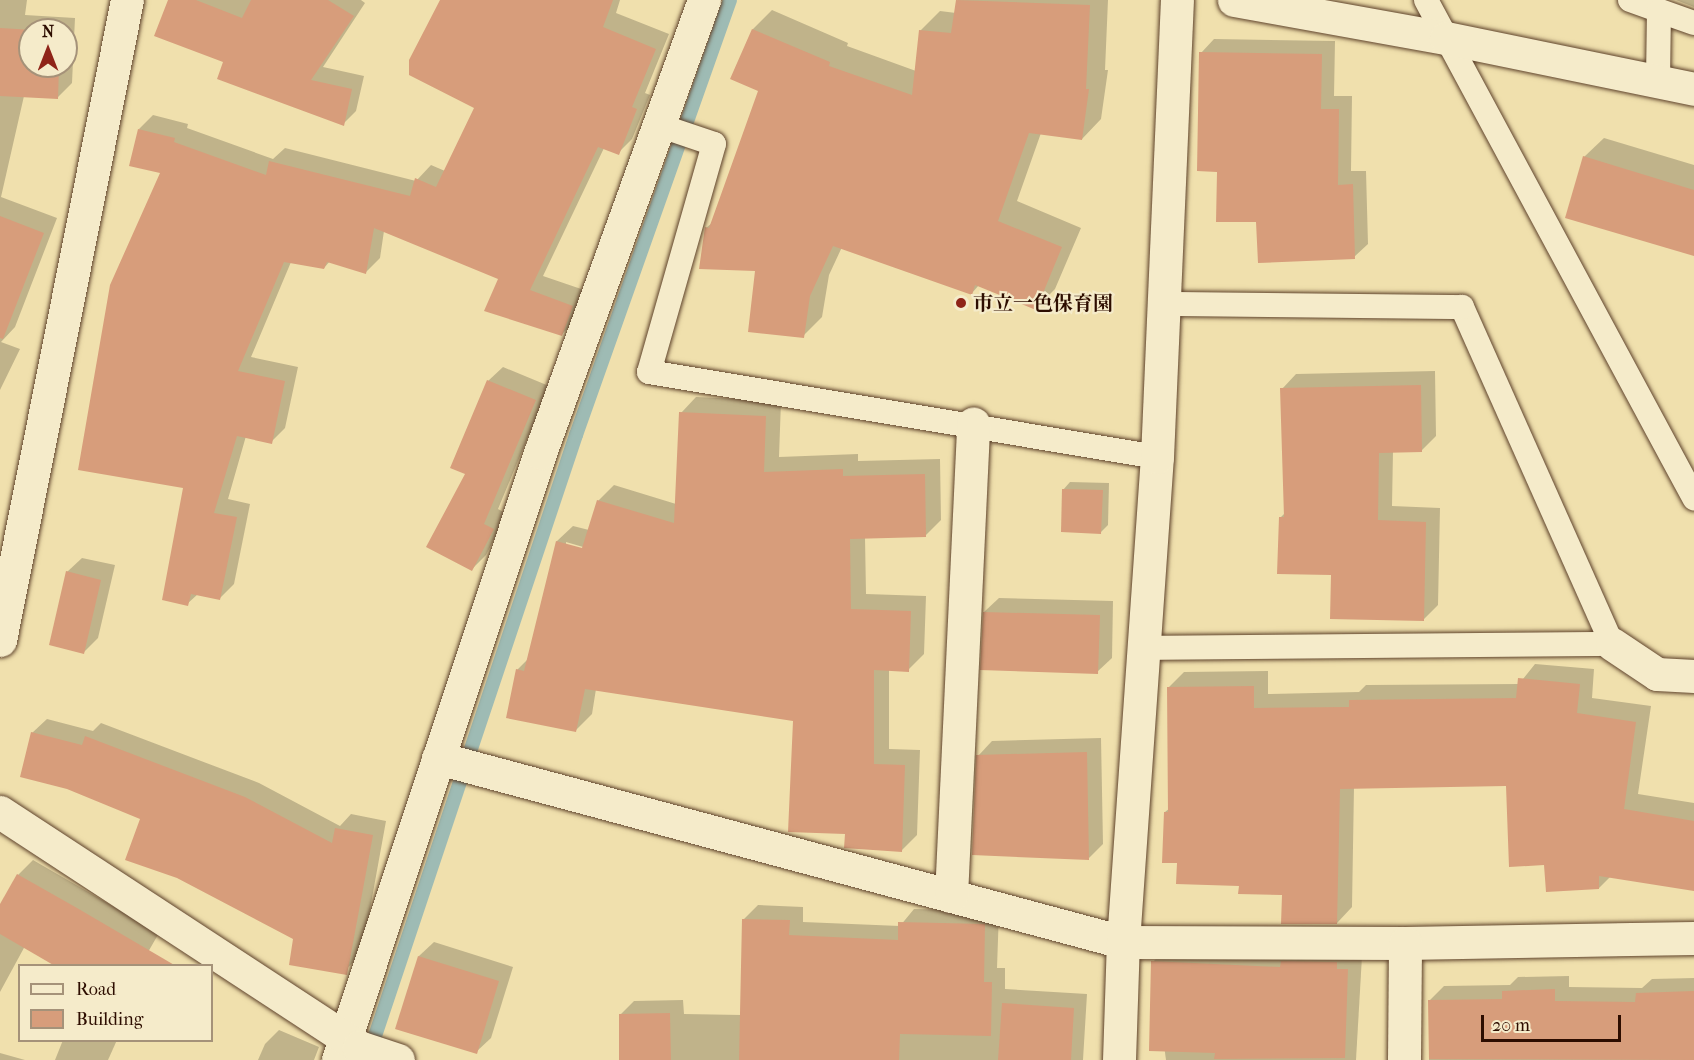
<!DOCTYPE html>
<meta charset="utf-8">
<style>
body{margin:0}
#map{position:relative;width:1694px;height:1060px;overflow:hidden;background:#f0e0ad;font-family:"IM FELL French Canon","Noto Serif JP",serif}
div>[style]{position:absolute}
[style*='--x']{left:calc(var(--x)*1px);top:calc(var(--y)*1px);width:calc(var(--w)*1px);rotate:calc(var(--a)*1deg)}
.shadow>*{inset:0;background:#0003}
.stream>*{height:14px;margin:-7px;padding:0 7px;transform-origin:7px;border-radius:7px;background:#9ebbb4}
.building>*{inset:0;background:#d79d7b}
.roads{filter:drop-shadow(0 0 2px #5e422b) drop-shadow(0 0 2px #5e422b)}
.service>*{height:24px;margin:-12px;padding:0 12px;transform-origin:12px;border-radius:12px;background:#f5ebca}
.minor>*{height:33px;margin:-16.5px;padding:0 16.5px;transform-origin:16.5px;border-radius:16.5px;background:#f5ebca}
.tertiary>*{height:33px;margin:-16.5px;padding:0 16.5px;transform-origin:16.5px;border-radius:16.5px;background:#f5ebca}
.dots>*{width:16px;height:16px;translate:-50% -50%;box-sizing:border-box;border:3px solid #f5ebca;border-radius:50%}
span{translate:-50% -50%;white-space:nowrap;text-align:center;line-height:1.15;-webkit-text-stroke:4.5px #f5ebca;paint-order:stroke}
.poi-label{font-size:20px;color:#2d0d00;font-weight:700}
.left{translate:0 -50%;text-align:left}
.legend{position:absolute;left:18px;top:964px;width:195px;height:78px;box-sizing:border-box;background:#f5ebca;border:2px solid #a59279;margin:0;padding:8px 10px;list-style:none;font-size:18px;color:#2d0d00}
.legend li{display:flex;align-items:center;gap:12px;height:30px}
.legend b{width:30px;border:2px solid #a59279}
.north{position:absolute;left:18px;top:18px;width:60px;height:60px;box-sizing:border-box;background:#f5ebca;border:2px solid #a59279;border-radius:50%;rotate:0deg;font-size:16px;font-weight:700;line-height:24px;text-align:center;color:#2d0d00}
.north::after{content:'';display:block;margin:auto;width:21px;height:27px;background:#8f2418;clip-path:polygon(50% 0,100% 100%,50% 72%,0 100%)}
.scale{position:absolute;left:1481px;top:1015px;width:140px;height:27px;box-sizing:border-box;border:3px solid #2d0d00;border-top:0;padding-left:8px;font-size:18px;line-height:21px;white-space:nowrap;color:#2d0d00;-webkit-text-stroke:4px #f5ebca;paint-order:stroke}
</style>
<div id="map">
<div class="shadow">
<i style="clip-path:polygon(evenodd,0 0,27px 0,25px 15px,75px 18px,72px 83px,57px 98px,24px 96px,1px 197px,57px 218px,15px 327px,1px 342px,20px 349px,0 390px,0 0,30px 30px,66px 30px,66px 66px,30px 66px,30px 30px)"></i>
<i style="clip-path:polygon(170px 0,361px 0,365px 3px,323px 67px,364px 76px,356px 111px,343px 124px,225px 61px)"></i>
<i style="clip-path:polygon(441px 0,620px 0,616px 13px,669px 34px,645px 93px,650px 95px,632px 139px,618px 153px,604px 148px,543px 276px,587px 291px,576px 320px,562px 334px,500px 278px,384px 231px,380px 258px,366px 272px,330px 261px,324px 268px,291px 262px,251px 357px,298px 367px,285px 428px,271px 442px,246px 436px,228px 499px,250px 504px,234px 584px,220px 598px,198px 594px,187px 604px,185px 487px,162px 172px,139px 129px,153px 115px,188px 124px,187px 128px,273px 159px,285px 148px,416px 181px,431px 165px,445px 171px,476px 107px)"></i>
<i style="clip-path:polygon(958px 0,1108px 0,1105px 70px,1108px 70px,1101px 119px,1082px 139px,1041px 133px,1017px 201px,1081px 228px,1055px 289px,1035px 309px,979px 285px,972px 293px,842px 247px,829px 275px,822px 317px,803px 336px,756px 269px,706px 228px,713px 222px,760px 91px,732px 79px,753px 29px,772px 10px,848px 43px,847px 46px,916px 71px,920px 31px,940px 11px,956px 13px)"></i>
<i style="clip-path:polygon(1676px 0,1694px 0,1694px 7px)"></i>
<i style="clip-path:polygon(1214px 39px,1335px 41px,1334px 96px,1352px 96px,1351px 171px,1366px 171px,1368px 244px,1354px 257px,1258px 220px,1219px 170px,1201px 53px)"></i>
<i style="clip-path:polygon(1604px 138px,1694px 165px,1694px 255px,1584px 157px)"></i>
<i style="clip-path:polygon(503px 367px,549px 386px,498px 509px,507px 514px,486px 555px,471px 570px,468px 474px,488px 381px)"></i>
<i style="clip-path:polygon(1435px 371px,1436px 436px,1421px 451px,1393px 451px,1392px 506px,1440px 508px,1438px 605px,1423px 620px,1333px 574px,1281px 517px,1285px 513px,1282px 389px,1296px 374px)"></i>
<i style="clip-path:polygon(evenodd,696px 397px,781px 401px,779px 457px,858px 454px,858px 461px,940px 459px,941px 520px,925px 536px,865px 537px,866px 594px,926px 596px,924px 654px,908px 670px,889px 669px,889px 749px,920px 750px,917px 835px,901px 851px,846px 833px,794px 720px,596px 689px,592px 714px,576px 730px,517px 670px,529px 658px,557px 541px,573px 526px,589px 530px,598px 501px,614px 485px,676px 504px,681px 413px,696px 397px,566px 542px,590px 549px,589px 552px,566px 545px,566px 542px)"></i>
<i style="clip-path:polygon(1070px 482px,1109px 483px,1108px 525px,1101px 532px,1063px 490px)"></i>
<i style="clip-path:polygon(82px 558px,115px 565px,98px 638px,84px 652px,67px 572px)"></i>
<i style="clip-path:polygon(999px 598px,1113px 601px,1112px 658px,1097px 672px,984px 612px)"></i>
<i style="clip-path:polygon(1535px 664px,1594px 669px,1592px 698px,1651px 706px,1638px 794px,1694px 803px,1694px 890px,1610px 877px,1599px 888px,1507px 785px,1354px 787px,1352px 907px,1337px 923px,1283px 893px,1240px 884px,1179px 862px,1165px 812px,1170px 808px,1169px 687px,1184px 672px,1268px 671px,1268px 694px,1359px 692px,1366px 685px,1519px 684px)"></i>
<i style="clip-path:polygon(47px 719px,93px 731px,101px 723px,259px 783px,340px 826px,351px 814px,386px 821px,364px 942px,357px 958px,343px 973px,295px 939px,32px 733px)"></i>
<i style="clip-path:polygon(1101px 738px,1103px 844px,1089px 858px,978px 756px,992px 741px)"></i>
<i style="clip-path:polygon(33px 860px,159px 933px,140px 966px,25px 946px,0 992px,0 907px,18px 875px)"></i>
<i style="clip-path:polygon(758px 905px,803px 907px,803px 922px,900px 926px,914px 909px,999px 911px,997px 968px,1005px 968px,1005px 989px,1087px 994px,1083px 1060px,621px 1060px,620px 1015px,634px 1001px,683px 1000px,684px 1014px,742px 1015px,744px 919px)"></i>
<i style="clip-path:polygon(434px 942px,513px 967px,491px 1038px,476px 1052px,397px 1028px,419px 956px)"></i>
<i style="clip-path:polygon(1167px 947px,1362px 956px,1356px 1060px,1166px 1060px,1153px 962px)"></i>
<i style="clip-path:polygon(1569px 976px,1569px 987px,1642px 988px,1652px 979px,1694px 978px,1694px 1060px,1429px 1060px,1429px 1001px,1444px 986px,1510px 985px,1518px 977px)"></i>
<i style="clip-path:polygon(279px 1030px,319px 1047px,314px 1060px,258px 1060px,265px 1044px)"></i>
<i style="clip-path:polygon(63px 1040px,117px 1040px,108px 1060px,55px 1060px)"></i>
<i style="clip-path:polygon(0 1053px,25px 1060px,0 1060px)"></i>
</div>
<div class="stream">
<i style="--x:370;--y:1051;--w:650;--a:-71.51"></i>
<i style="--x:576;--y:435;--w:461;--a:-70.5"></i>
</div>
<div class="building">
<i style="clip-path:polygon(168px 0,196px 0,242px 18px,251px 0,328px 0,354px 16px,311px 80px,352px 89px,344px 126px,217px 79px,223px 62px,154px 36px)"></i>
<i style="clip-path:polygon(440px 0,613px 0,603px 27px,656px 49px,632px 107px,637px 109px,619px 155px,598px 147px,530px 290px,573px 306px,562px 336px,484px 311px,498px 279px,374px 228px,366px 274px,327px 262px,324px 269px,284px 262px,238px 371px,285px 381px,272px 444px,237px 436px,214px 513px,237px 517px,220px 600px,191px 594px,188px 606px,162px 600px,183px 488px,78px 470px,110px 285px,160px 173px,129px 166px,138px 129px,175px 138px,174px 142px,266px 175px,269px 161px,410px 196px,415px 178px,436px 187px,474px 108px,409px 75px,409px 60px)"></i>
<i style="clip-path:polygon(956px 0,1090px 5px,1086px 89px,1089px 89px,1082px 140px,1029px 133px,998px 221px,1062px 247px,1036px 310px,975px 285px,972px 295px,833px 246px,810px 296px,804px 338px,748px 332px,755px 271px,699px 269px,705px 227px,709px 228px,758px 91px,730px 79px,752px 29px,830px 62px,829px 66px,912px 95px,919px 30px,951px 33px)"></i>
<i style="clip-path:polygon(0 28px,33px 30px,30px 66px,59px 66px,58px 99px,0 96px)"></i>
<i style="clip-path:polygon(1199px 52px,1322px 54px,1321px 109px,1339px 109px,1338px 185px,1353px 184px,1355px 259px,1258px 263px,1256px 222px,1216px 222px,1217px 172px,1197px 171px)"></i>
<i style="clip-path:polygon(1583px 156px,1694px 190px,1694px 256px,1565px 218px)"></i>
<i style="clip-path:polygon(0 216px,44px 233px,3px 339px,0 338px)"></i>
<i style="clip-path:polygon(487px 380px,536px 400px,484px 524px,494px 529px,472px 571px,426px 547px,465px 474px,450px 468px)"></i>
<i style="clip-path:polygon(1421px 385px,1422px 452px,1379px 453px,1378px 520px,1426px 522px,1424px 621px,1330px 619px,1331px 575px,1277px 574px,1279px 517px,1284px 517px,1280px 388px)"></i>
<i style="clip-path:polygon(679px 412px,766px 416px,764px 472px,843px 469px,843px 476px,925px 474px,926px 537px,850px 539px,851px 609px,911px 611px,909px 672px,874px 670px,874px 764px,905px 765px,902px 852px,844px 848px,845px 834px,788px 832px,793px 721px,585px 689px,576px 732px,506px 718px,516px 669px,524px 671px,556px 541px,582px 548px,597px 500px,674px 523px)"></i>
<i style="clip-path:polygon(1062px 489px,1103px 490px,1101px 534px,1061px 532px)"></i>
<i style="clip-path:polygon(66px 571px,101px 580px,84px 654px,49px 645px)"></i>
<i style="clip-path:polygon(983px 612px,1100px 615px,1098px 674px,980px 670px)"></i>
<i style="clip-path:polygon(1518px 678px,1580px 684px,1577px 713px,1636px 722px,1624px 809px,1694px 821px,1694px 891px,1599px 876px,1599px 889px,1546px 892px,1544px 865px,1509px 867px,1506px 786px,1340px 789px,1337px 924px,1281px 924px,1282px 895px,1238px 894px,1239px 886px,1176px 884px,1177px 863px,1162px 863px,1164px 812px,1168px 812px,1167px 687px,1254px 686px,1254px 708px,1349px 707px,1349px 700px,1516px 698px)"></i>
<i style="clip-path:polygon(31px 732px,82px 745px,85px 736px,245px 797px,332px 843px,335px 828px,373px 835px,347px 975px,289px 965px,293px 939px,177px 878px,125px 860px,140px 819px,67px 789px,20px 777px)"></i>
<i style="clip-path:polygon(1087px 752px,1089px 860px,972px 855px,976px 755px)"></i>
<i style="clip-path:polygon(17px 874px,77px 908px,176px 966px,55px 966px,0 934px,0 904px)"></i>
<i style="clip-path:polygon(742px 919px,790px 920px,789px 935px,898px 940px,898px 922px,985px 924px,984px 982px,992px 982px,991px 1036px,900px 1034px,899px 1060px,739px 1060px)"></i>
<i style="clip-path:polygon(418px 956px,499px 981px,477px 1054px,395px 1029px)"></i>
<i style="clip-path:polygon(1151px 961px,1280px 967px,1281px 961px,1337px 962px,1337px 969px,1348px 969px,1345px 1058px,1214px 1059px,1215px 1053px,1149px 1051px)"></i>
<i style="clip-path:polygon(1555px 989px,1555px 1001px,1635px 1002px,1636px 993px,1694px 991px,1694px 1060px,1429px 1059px,1428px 1000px,1502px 999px,1502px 991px)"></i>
<i style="clip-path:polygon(1002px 1003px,1074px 1008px,1071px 1060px,998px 1060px)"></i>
<i style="clip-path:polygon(670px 1013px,671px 1060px,619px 1060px,619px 1014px)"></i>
</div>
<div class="roads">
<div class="service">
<i style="--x:1426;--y:0;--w:566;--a:61.71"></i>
<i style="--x:1630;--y:0;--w:68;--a:19.8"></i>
<i style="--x:1658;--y:81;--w:69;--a:-89.2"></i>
<i style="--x:658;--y:125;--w:59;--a:18.7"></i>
<i style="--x:714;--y:144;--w:237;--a:105.9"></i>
<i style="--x:649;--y:372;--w:515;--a:9.5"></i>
<i style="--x:1145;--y:648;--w:467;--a:-0.5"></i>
<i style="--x:1612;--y:644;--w:369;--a:-114"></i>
<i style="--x:1462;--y:307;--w:297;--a:-179.4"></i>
</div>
<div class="minor">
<i style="--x:1234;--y:0;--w:215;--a:10.2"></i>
<i style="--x:1446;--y:38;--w:253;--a:11.6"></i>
<i style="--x:1612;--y:644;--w:54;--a:33.7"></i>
<i style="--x:1657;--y:674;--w:37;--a:3"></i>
<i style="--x:438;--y:758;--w:709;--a:15.04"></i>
<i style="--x:1123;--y:942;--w:282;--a:0.2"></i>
<i style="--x:1405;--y:943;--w:289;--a:-1"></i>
<i style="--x:951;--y:896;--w:473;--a:-87.3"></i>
<i style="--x:338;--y:1060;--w:640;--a:-71.59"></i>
<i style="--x:540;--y:453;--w:482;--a:-70.1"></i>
<i style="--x:1119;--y:1060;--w:118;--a:-88.1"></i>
<i style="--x:1123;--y:942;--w:486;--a:-86"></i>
<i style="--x:1157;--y:457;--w:457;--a:-87.5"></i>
<i style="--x:1404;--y:1060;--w:117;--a:-89.5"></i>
</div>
<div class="tertiary">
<i style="--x:0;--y:640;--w:652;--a:-78.78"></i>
<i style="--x:0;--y:812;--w:429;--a:33.2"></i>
<i style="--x:359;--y:1047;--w:41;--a:18.4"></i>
</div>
</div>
<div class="dots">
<i style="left:961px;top:303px;background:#8f2418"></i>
</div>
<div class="poi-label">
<span class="left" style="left:973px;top:303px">市立一色保育園</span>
</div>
<ul class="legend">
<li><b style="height:8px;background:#f5ebca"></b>Road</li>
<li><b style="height:16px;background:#d79d7b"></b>Building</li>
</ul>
<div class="north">N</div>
<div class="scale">20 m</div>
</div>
